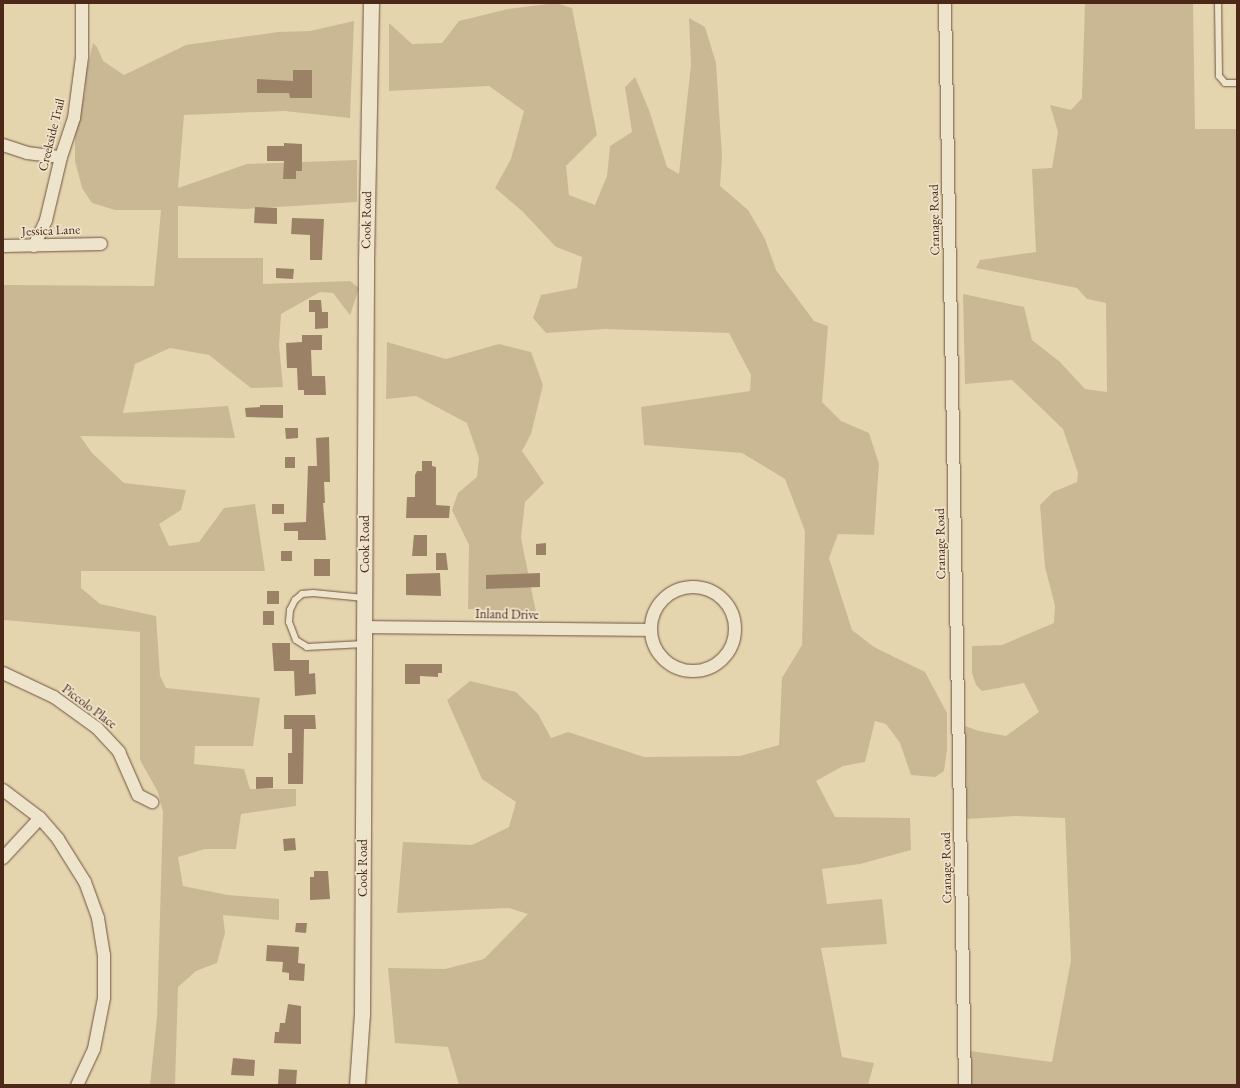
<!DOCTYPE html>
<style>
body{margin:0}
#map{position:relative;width:1240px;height:1088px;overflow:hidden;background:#e4d5af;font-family:"EB Garamond",serif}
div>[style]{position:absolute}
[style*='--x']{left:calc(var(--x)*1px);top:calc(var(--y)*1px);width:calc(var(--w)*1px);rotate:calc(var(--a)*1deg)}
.green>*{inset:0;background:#cab895}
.building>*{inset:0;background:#9b8267}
.roads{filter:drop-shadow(0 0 1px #72533e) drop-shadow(0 0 1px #72533e)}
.service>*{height:6px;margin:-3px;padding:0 3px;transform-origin:3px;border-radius:3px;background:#ede4cb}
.minor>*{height:12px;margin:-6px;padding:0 6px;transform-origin:6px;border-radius:6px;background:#ede4cb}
.minor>.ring{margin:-6px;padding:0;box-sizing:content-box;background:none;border:12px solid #ede4cb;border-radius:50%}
.tertiary>*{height:15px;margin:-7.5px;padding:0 7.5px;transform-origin:7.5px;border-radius:7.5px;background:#ede4cb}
span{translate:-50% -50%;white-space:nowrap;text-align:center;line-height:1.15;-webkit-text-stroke:3.5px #ede4cb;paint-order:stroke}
.street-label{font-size:13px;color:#4c2818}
.frame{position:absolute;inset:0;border:4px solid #4c2818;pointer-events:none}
</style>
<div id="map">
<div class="green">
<i style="clip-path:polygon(556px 3px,572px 8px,597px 135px,566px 166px,569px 195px,595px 205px,607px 176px,610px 146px,632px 132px,625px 87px,635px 77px,649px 110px,667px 167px,679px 174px,691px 65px,689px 18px,705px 27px,716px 63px,722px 157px,720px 186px,748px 210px,765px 239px,776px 270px,814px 321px,828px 326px,822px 402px,841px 421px,869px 433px,879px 464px,874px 535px,838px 534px,829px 558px,852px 630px,874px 647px,925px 672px,947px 713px,947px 750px,944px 771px,935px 777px,911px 775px,900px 743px,886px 724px,875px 721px,865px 762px,843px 766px,816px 781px,835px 817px,910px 818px,911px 850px,860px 864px,822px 869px,827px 904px,882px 899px,887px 944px,821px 948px,842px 1057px,874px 1063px,868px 1085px,459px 1085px,448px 1047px,395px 1043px,388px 968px,445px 969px,484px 959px,528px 914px,509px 908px,397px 913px,403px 842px,472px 845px,509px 827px,516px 802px,482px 779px,447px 700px,470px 681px,516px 692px,538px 714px,551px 738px,568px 732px,644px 757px,740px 756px,779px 745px,782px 678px,802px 645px,805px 531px,785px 479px,742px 453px,644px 445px,641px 407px,750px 391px,751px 375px,729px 333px,605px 329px,546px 333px,533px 318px,541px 295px,577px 288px,582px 257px,556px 247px,522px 211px,495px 188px,511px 159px,524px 111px,489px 86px,389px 91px,389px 23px,412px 44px,442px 43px,459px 21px,508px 9px)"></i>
<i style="clip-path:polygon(1085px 3px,1193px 3px,1195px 129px,1237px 129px,1237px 1085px,971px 1085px,970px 1051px,1052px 1062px,1071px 960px,1065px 818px,1016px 816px,967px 819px,965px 726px,979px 731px,1006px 736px,1039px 712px,1024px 683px,982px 691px,976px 685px,972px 673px,972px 646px,1002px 645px,1054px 623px,1055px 606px,1045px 567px,1040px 505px,1053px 492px,1077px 482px,1078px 473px,1063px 429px,1012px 380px,965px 384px,963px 294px,1024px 307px,1032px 340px,1060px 362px,1085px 389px,1107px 392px,1106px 303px,1087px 299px,1077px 288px,976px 268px,980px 260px,1036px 252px,1032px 169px,1052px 168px,1058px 132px,1050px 105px,1071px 110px,1082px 98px)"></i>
<i style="clip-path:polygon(354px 21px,350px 118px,284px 111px,184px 115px,178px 188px,247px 164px,357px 160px,357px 202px,245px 209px,178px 206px,178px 258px,263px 258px,263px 284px,350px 281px,359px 288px,350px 315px,333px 293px,320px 292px,281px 314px,279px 345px,283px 387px,251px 388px,209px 355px,170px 348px,135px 364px,123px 413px,228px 406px,235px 438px,80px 436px,92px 453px,124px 483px,186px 490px,181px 510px,159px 524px,169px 546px,199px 542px,224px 508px,255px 504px,265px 571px,81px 571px,81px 588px,100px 604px,156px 616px,160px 676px,166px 688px,260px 698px,253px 746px,195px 746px,194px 764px,244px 769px,250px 789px,296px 789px,296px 806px,241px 814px,236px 849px,205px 849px,178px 857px,183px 886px,228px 895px,279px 899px,279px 920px,223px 915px,225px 933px,217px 963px,196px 971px,178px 987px,175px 1085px,150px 1085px,157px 1017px,163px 812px,158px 792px,140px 760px,140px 632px,4px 620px,4px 285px,154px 286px,161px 210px,115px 210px,92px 203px,82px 188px,75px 161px,75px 132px,85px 92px,86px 73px,93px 43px,97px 47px,103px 61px,124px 75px,186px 45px,278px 32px,310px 31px)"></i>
<i style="clip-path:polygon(387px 342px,446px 359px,499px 344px,531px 352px,543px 385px,531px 434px,522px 451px,544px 483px,525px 502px,521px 538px,536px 612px,468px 609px,469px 545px,452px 510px,458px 493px,477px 477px,479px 458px,467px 423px,416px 396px,386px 399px)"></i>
</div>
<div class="building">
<i style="clip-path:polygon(293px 70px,312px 70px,312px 98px,290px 98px,289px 93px,257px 93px,257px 79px,293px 81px)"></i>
<i style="clip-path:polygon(284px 143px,302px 144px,302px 171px,296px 171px,296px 179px,283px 179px,284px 161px,267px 161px,267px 146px,284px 146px)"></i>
<i style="clip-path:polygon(255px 207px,277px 208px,277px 224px,254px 223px)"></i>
<i style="clip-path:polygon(292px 218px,324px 219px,322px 260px,310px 260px,310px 235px,291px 234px)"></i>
<i style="clip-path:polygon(276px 268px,294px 269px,293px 279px,276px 278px)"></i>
<i style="clip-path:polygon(309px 300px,321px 300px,322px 312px,328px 312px,328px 328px,315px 329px,315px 312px,309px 312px)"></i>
<i style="clip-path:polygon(302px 335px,322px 335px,322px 350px,311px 350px,312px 376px,325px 376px,326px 395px,304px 395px,304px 390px,298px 390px,297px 368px,287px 368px,286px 343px,302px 342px)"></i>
<i style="clip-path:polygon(260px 405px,283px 405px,283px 418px,246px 417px,245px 408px,260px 407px)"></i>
<i style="clip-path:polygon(285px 428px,298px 428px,298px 438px,286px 439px)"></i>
<i style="clip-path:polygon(329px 437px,330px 482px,324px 482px,325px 503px,323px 503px,326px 540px,298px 540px,298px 531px,284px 531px,284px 523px,306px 522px,308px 466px,317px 466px,316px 438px)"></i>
<i style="clip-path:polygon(285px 457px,295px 457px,295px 468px,285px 468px)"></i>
<i style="clip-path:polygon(422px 461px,432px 461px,432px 466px,436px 467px,436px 505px,450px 506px,449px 518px,406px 518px,407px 497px,415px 497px,415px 475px,417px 471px,422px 471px)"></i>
<i style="clip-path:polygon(272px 504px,284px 504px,284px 514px,272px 514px)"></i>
<i style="clip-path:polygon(414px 535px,427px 535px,427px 556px,412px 556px)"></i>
<i style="clip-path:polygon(546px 543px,546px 555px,536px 555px,536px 544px)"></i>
<i style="clip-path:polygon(281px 551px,292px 551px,292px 561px,281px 561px)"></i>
<i style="clip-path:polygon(436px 553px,446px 553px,448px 570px,436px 570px)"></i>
<i style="clip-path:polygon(314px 559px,330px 559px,330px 576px,314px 576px)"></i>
<i style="clip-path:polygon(440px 573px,441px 596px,406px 595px,406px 574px)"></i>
<i style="clip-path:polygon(540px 573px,540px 587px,486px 589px,486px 575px)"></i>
<i style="clip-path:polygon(267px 591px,279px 591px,279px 604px,267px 604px)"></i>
<i style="clip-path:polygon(263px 611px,274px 611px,274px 625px,263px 625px)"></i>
<i style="clip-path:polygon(272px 643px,290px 643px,290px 660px,309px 660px,309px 674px,315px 673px,316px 694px,295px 696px,294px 671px,274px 671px)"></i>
<i style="clip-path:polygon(405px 664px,442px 664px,442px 673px,438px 673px,438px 677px,420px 676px,420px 684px,405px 684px)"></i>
<i style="clip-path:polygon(284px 715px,315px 715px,316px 729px,304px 729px,303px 784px,288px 784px,288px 753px,292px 753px,292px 729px,284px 729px)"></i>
<i style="clip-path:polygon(256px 777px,273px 777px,273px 788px,256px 789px)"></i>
<i style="clip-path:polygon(295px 838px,296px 850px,284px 851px,283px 839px)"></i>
<i style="clip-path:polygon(314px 871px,328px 871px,330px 899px,310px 900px,310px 877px,314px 877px)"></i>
<i style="clip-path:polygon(296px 923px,307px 923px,306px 933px,295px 932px)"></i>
<i style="clip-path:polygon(267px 945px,299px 947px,298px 963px,305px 964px,304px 981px,289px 980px,289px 973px,282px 972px,283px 962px,266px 961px)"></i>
<i style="clip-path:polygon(288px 1004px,301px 1006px,301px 1044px,274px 1043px,275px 1032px,279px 1032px,280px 1023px,285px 1023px)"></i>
<i style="clip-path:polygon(233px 1058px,255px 1060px,254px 1076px,231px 1075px)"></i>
<i style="clip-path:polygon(279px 1069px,297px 1070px,296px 1085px,278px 1085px)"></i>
</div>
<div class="roads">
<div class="service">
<i style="--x:1218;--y:3;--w:73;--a:89.2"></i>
<i style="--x:1219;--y:76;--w:9;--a:49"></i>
<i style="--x:1225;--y:83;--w:12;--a:0"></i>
<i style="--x:364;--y:598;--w:51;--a:-174.4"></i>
<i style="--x:313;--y:593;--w:11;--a:175"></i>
<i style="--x:302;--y:594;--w:9;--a:139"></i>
<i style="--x:295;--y:600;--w:11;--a:117"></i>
<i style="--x:290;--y:610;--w:12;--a:95"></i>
<i style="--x:289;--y:622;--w:19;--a:69"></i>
<i style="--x:296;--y:640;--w:13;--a:32"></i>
<i style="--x:307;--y:647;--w:57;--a:-3"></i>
</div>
<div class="minor">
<i style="--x:945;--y:3;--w:1082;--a:88.94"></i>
<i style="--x:3;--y:145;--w:25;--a:18"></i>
<i style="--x:27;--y:153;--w:34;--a:7"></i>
<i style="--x:3;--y:246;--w:98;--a:-1.2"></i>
<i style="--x:34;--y:246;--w:29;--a:-65"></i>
<i style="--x:46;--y:220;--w:65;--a:-76.6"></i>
<i style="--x:61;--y:157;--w:41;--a:-71.6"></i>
<i style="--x:74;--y:118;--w:62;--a:-82.5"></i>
<i style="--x:82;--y:57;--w:54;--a:-90"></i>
<i class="ring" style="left:651px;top:587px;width:72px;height:72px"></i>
<i style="--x:364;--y:627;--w:286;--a:0.6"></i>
<i style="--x:3;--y:673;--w:56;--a:25.2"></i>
<i style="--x:54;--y:697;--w:53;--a:35.8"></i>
<i style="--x:97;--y:728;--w:33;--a:47"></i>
<i style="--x:119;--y:752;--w:47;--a:66.2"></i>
<i style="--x:138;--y:795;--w:16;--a:27"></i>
<i style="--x:3;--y:790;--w:46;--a:37.1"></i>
<i style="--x:40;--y:818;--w:28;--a:49"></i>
<i style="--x:58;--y:839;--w:51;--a:57.9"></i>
<i style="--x:85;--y:882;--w:38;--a:70"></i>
<i style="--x:98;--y:918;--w:37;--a:81"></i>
<i style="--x:104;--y:955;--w:43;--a:90"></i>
<i style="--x:104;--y:998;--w:52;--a:101.1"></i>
<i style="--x:94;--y:1049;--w:40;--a:115"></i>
<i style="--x:3;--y:858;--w:54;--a:-47.2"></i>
</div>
<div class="tertiary">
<i style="--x:357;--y:1085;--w:71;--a:-86"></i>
<i style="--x:362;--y:1014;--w:751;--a:-89.69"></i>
<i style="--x:366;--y:263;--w:260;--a:-88.9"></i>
</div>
</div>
<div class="street-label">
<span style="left:52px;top:135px;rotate:-76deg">Creekside Trail</span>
<span style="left:367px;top:220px;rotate:-89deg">Cook Road</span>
<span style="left:935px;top:220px;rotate:-91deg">Cranage Road</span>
<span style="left:51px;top:231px;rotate:-2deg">Jessica Lane</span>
<span style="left:365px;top:544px;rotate:-90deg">Cook Road</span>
<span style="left:941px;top:544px;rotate:-91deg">Cranage Road</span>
<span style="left:507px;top:615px;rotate:1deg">Inland Drive</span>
<span style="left:89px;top:707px;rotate:37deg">Piccolo Place</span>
<span style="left:363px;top:868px;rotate:-90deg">Cook Road</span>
<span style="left:947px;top:868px;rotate:-91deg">Cranage Road</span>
</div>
<div class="frame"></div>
</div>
